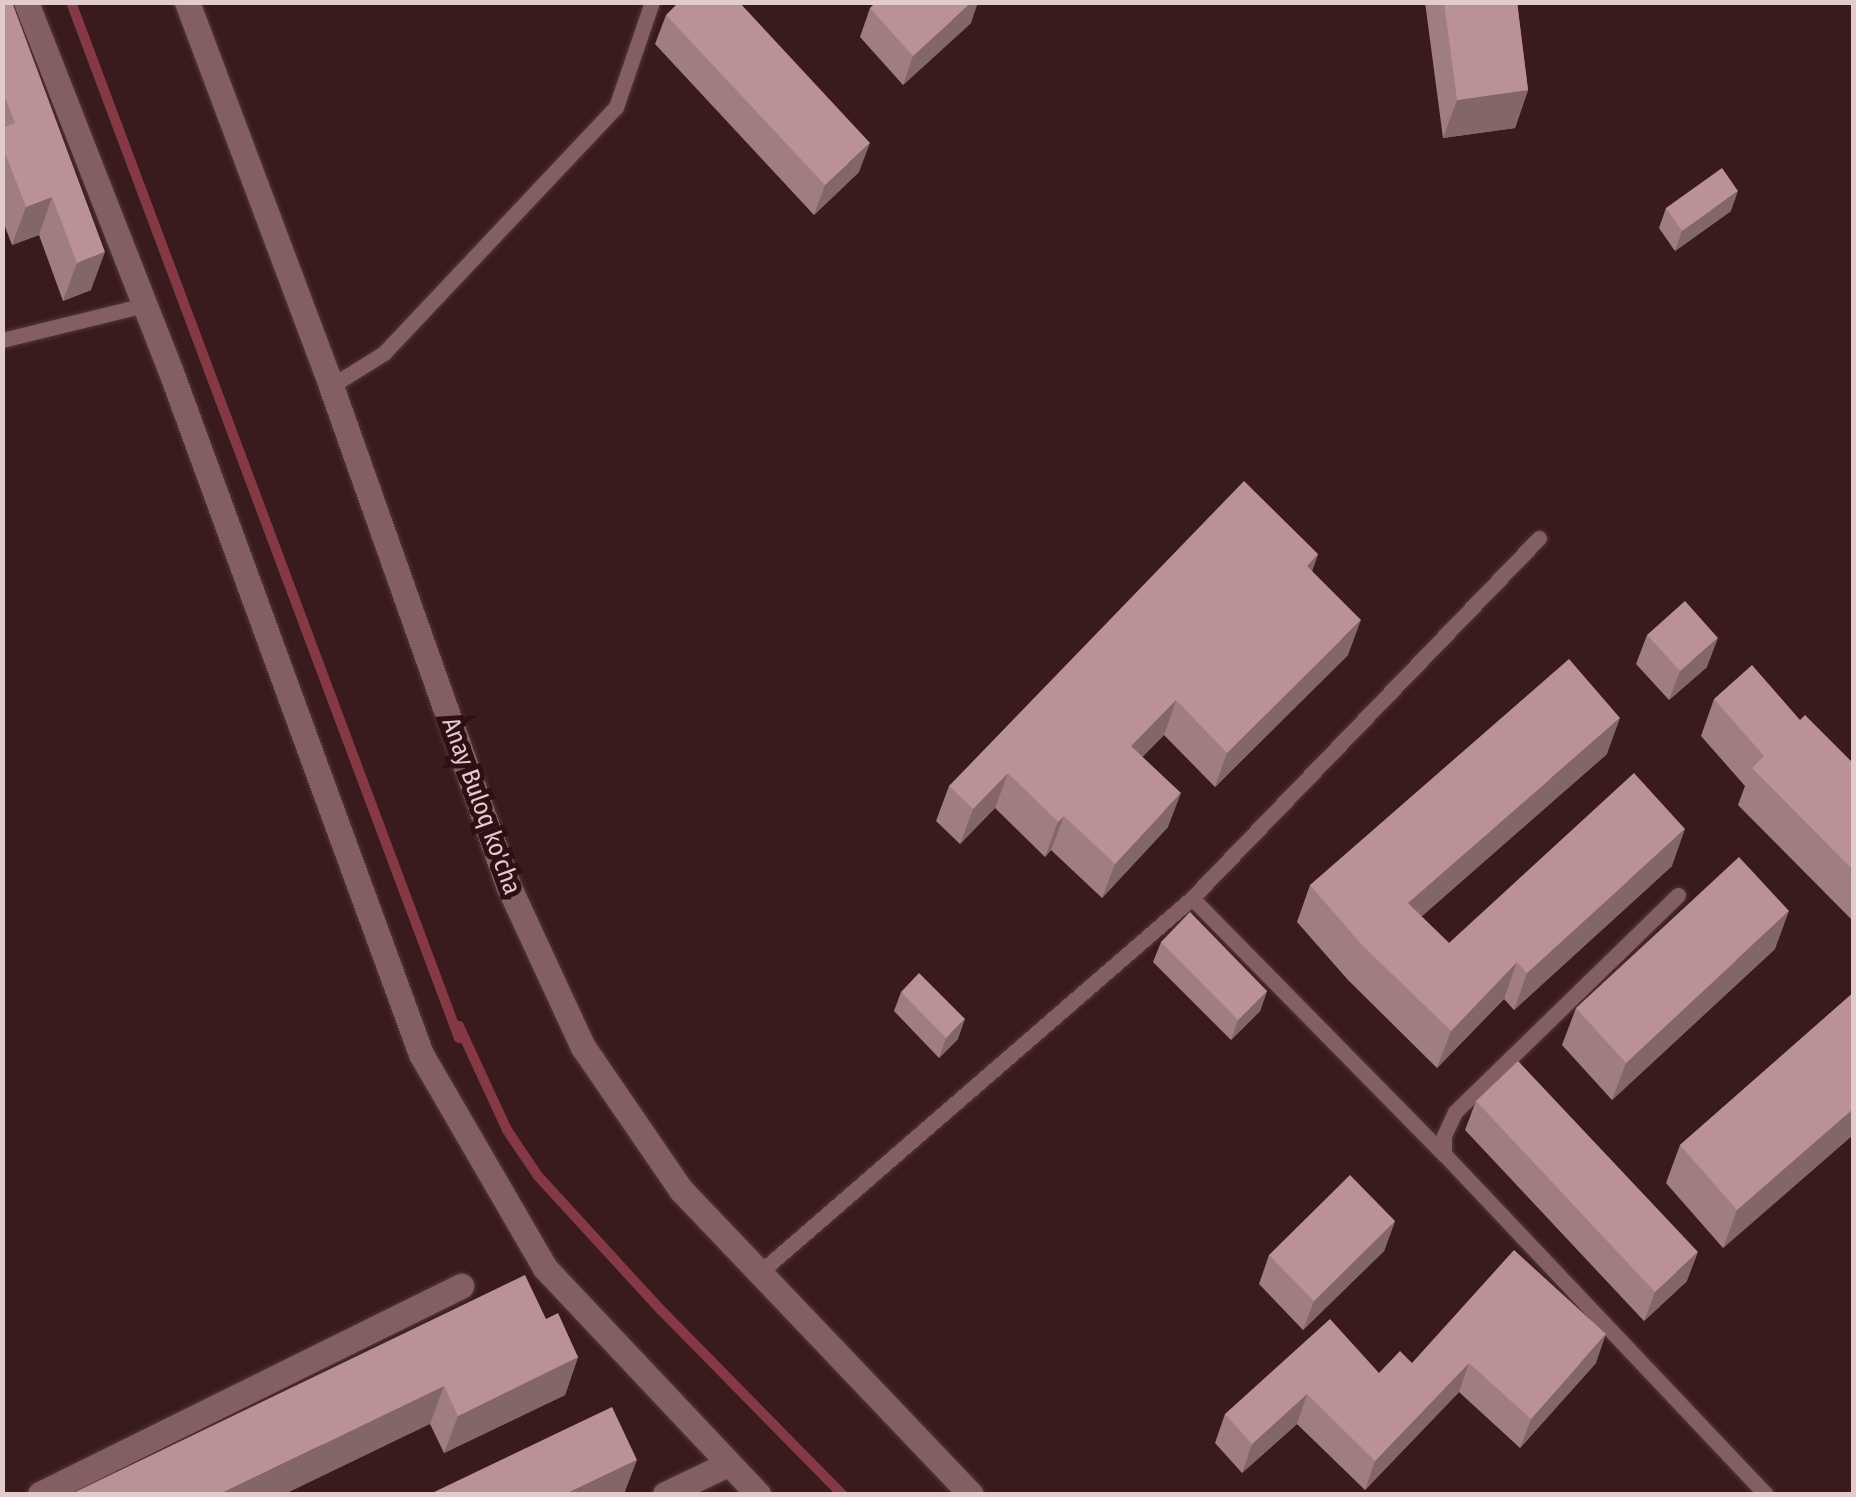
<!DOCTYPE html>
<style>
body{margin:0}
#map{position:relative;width:1856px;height:1497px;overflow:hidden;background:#391a1d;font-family:"Fira Sans Condensed",sans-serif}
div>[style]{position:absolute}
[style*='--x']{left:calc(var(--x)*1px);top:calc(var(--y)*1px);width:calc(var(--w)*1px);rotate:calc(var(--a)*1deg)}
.stream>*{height:10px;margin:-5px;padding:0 5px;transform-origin:5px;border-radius:5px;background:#843944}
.roads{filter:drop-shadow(0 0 2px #51383a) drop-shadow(0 0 2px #51383a)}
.service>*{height:15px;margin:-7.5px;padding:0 7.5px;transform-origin:7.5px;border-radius:7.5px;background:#845f62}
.minor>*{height:25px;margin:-12.5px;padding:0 12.5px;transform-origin:12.5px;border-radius:12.5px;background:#845f62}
.secondary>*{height:25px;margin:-12.5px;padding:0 12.5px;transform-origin:12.5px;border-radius:12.5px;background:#845f62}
.wall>*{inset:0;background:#a07d7f}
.shaded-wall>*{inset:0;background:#826668}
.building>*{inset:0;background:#ba9194}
span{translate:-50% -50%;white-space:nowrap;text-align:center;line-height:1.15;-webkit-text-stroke:10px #2e1014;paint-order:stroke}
.street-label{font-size:25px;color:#e1cbcc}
.frame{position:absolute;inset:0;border:5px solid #e1cbcc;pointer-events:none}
</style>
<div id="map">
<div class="stream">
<i style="--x:71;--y:2;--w:1106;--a:69.47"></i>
<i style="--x:459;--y:1038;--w:12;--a:-90"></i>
<i style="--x:459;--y:1026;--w:115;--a:65.2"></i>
<i style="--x:507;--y:1130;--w:55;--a:56"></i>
<i style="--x:538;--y:1176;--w:182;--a:47.5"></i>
<i style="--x:661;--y:1310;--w:258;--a:45.5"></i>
</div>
<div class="roads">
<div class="service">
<i style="--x:2;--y:340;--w:147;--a:-13.8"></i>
<i style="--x:331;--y:386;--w:62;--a:-31.9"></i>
<i style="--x:384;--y:353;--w:338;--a:-46.7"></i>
<i style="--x:616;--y:107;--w:111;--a:-71.1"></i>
<i style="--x:1678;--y:895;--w:311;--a:135.8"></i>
<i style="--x:1455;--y:1112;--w:26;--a:115"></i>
<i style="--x:1444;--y:1136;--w:18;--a:90"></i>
<i style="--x:1444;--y:1154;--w:468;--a:46.6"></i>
<i style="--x:1192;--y:898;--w:359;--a:45.5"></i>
<i style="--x:758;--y:1274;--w:574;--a:-40.9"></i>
<i style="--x:1192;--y:898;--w:500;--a:-46.05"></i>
</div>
<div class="minor">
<i style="--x:26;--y:2;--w:397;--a:68.6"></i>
<i style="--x:171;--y:372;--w:726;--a:69.87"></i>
<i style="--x:421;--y:1054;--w:247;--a:59.9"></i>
<i style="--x:545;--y:1268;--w:311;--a:46.7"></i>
<i style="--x:40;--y:1494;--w:470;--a:-26.3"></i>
<i style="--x:665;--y:1494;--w:68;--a:-25.4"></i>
</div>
<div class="secondary">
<i style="--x:187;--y:2;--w:410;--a:69.4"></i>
<i style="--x:331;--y:386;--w:529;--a:70.47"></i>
<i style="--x:508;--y:885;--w:179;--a:65.2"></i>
<i style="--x:583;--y:1047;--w:173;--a:55.6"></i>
<i style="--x:681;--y:1190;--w:420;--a:46.4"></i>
</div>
</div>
<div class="wall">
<i style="clip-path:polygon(2px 2px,91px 290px,63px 301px,39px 235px,12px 245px,2px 219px)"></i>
<i style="clip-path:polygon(1425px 2px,1517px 2px,1528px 90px,1515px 128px,1443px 138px)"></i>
<i style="clip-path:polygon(870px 8px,971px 23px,903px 85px,860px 37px)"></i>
<i style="clip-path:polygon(666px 15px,859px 172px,814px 215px,655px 44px)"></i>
<i style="clip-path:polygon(1666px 208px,1731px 211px,1675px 251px,1659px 228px)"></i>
<i style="clip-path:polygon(1318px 554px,1312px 571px,1348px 655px,1215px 787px,1164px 735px,1142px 757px,1168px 827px,1102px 898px,1051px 850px,1045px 857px,995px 808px,960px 844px,936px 821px,949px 786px)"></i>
<i style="clip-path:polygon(1647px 635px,1707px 667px,1669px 700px,1636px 664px)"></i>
<i style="clip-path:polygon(1714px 699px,1800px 720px,1854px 764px,1854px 922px,1738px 805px,1745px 786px,1701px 736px)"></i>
<i style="clip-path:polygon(1607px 754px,1421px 916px,1449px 943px,1672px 866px,1514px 1010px,1504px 999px,1437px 1068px,1348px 980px,1297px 922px,1310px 885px)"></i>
<i style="clip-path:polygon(1161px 942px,1267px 991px,1260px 1011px,1231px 1040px,1153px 962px)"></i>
<i style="clip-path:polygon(1775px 949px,1612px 1100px,1562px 1045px,1576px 1008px)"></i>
<i style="clip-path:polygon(901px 992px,958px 1039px,939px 1058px,894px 1011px)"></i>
<i style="clip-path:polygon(1854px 992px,1854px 1134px,1723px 1248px,1666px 1183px,1680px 1145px)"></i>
<i style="clip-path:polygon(1476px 1101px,1687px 1281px,1644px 1321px,1465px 1130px)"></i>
<i style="clip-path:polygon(1395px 1221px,1384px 1251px,1303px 1330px,1259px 1284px,1269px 1255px)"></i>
<i style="clip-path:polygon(546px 1319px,578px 1357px,565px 1395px,444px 1453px,430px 1424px,71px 1494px)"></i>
<i style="clip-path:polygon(1412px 1363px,1596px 1363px,1520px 1448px,1459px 1392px,1365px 1490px,1297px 1424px,1242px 1473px,1215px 1443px,1225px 1414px,1379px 1373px)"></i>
</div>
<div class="shaded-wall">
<i style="clip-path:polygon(972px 2px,978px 2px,971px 23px,903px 85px,913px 56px)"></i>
<i style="clip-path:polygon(1528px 90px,1515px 128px,1443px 138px,1457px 100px)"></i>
<i style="clip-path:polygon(870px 143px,859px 172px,814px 215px,825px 185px)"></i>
<i style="clip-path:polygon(1738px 191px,1731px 211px,1675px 251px,1682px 231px)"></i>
<i style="clip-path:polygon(52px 197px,39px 235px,12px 245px,26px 207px)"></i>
<i style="clip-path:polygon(105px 252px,91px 290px,63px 301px,77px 263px)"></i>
<i style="clip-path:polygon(1318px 554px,1306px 588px,1307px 566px)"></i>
<i style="clip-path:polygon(1361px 620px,1348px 655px,1215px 787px,1227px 753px)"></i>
<i style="clip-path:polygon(1718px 638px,1707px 667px,1669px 700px,1680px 671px)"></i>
<i style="clip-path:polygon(1176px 700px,1164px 735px,1119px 781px,1131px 746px)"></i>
<i style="clip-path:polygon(1620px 718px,1607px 754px,1395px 940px,1408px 903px)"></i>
<i style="clip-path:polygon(1008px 773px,995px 808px,960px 844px,973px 809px)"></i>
<i style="clip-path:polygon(1181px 793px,1168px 827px,1102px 898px,1115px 864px)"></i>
<i style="clip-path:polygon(1064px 816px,1051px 850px,1045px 857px,1058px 822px)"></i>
<i style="clip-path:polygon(1685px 829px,1672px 866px,1514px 1010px,1527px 973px)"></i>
<i style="clip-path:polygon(1789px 911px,1775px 949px,1612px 1100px,1626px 1063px)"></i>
<i style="clip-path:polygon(1517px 962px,1504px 999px,1437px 1068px,1451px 1031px)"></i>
<i style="clip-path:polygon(1267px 991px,1260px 1011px,1231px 1040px,1238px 1020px)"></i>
<i style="clip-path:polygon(965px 1019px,958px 1039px,939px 1058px,946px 1038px)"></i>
<i style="clip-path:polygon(1854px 1108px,1854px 1134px,1723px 1248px,1737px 1210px)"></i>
<i style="clip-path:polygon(1395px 1221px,1384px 1251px,1303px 1330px,1314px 1301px)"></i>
<i style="clip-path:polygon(1698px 1252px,1687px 1281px,1644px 1321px,1655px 1292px)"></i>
<i style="clip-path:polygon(1606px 1334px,1596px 1363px,1520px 1448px,1531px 1419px)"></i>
<i style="clip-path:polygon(578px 1357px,565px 1395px,444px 1453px,458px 1416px)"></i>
<i style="clip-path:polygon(1469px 1363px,1459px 1392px,1365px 1490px,1375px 1461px)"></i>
<i style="clip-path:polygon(444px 1386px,430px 1424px,285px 1494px,220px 1494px)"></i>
<i style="clip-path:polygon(1307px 1394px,1297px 1424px,1242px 1473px,1252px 1444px)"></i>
<i style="clip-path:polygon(637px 1460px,624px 1494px,566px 1494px)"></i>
</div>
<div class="building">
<i style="clip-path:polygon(2px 2px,12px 2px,105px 252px,77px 263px,52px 197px,26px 207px,2px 145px,2px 128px,15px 123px,2px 89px)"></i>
<i style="clip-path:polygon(679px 2px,739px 2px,870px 143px,825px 185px,666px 15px)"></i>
<i style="clip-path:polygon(876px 2px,972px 2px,913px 56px,870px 8px)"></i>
<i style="clip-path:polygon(1444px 2px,1517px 2px,1528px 90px,1457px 100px)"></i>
<i style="clip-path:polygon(1722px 168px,1738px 191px,1682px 231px,1666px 208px)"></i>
<i style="clip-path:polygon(1244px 481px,1318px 554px,1307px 566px,1361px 620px,1227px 753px,1176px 700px,1131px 746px,1181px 793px,1115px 864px,1064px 816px,1058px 822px,1008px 773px,973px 809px,949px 786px)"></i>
<i style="clip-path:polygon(1685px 601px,1718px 638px,1680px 671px,1647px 635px)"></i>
<i style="clip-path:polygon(1569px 659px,1620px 718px,1408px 903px,1449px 943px,1634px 773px,1685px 829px,1527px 973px,1517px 962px,1451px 1031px,1361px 944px,1310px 885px)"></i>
<i style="clip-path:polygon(1752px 665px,1800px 720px,1805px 715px,1854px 764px,1854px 871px,1752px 768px,1764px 756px,1714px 699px)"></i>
<i style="clip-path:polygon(1739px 857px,1789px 911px,1626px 1063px,1576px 1008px)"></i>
<i style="clip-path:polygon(1190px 912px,1267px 991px,1238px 1020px,1161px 942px)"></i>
<i style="clip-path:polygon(919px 973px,965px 1019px,946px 1038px,901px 992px)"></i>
<i style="clip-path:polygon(1854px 992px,1854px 1108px,1737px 1210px,1680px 1145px)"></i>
<i style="clip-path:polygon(1518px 1061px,1698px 1252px,1655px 1292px,1476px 1101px)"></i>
<i style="clip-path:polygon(1350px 1175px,1395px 1221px,1314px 1301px,1269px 1255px)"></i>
<i style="clip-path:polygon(1514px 1250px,1606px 1334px,1531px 1419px,1469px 1363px,1375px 1461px,1307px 1394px,1252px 1444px,1225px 1414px,1330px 1319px,1379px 1373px,1400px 1351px,1412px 1363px)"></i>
<i style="clip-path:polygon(525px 1275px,546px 1319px,558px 1313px,578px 1357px,458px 1416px,444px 1386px,220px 1494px,71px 1494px)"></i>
<i style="clip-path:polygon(612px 1407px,637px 1460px,566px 1494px,430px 1494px)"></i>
</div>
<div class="street-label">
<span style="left:481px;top:806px;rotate:70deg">Anay Buloq ko'cha</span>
</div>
<div class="frame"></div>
</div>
